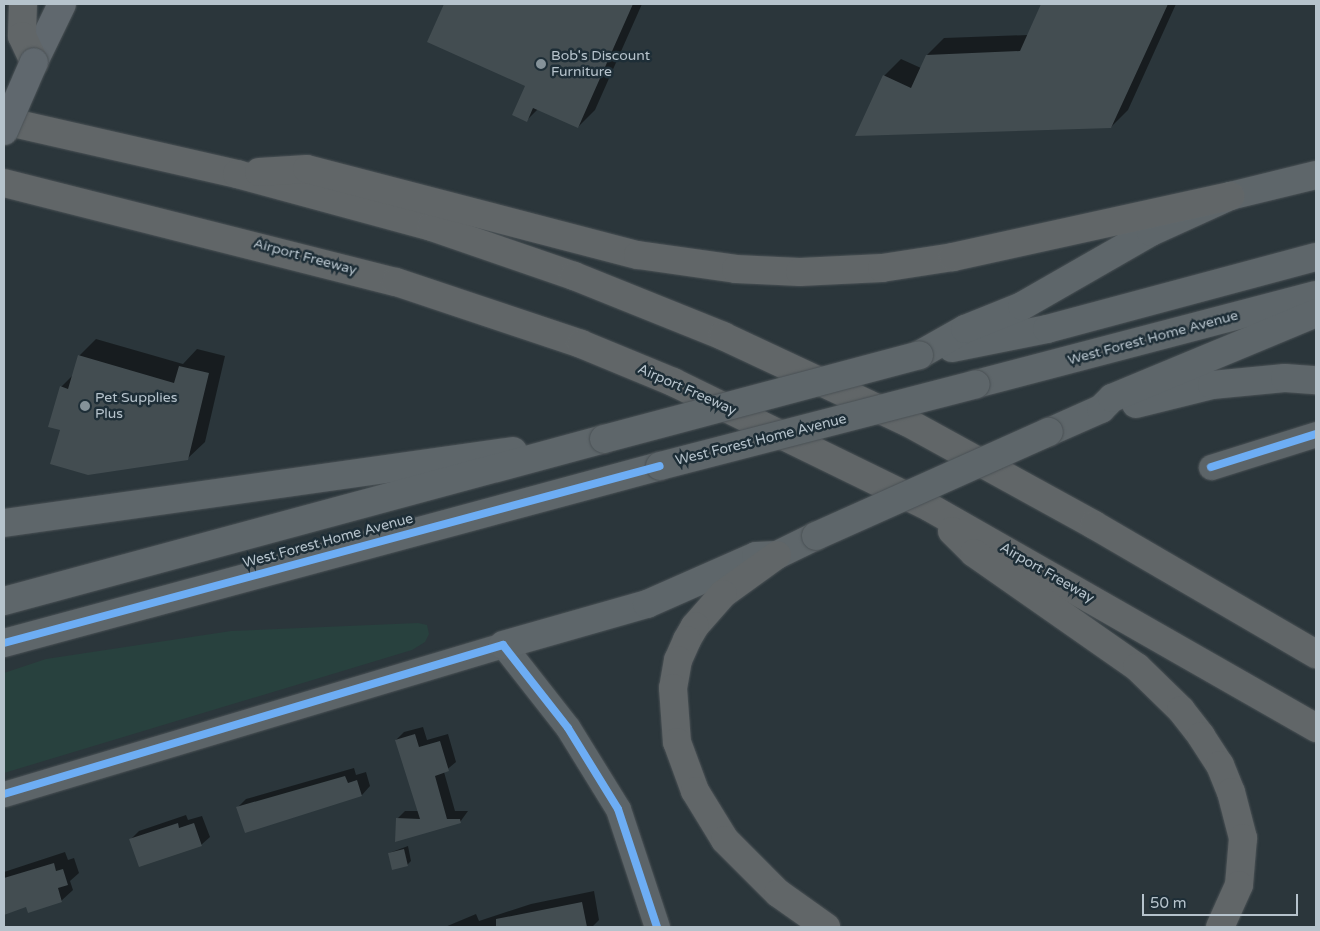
<!DOCTYPE html>
<style>
body{margin:0}
#map{position:relative;width:1320px;height:931px;overflow:hidden;background:#2b363b;font-family:"Varela Round",sans-serif}
div>[style]{position:absolute}
[style*='--x']{left:calc(var(--x)*1px);top:calc(var(--y)*1px);width:calc(var(--w)*1px);rotate:calc(var(--a)*1deg)}
.green>*{inset:0;background:#28413e}
.shadow>*{inset:0;background:#0007}
.building>*{inset:0;background:#434d51}
.roads{filter:drop-shadow(0 0 1px #4a5155) drop-shadow(0 0 1px #4a5155)}
.minor>*{height:25px;margin:-12.5px;padding:0 12.5px;transform-origin:12.5px;border-radius:12.5px;background:#5c6468}
.secondary>*{height:28px;margin:-14px;padding:0 14px;transform-origin:14px;border-radius:14px;background:#60686e}
.primary>*{height:28px;margin:-14px;padding:0 14px;transform-origin:14px;border-radius:14px;background:#5e666a}
.motorway>*{height:28px;margin:-14px;padding:0 14px;transform-origin:14px;border-radius:14px;background:#616668}
.bridges{filter:drop-shadow(0 0 1px #4a5155) drop-shadow(0 0 1px #4a5155)}
.secondary-bridge>*{height:28px;margin:-14px;padding:0 14px;transform-origin:14px;border-radius:14px;background:#60686e}
.primary-bridge>*{height:28px;margin:-14px;padding:0 14px;transform-origin:14px;border-radius:14px;background:#5e666a}
.cycleway>*{height:8px;margin:-4px;padding:0 4px;transform-origin:4px;border-radius:4px;background:#6dadf4}
.dots>*{width:14px;height:14px;translate:-50% -50%;box-sizing:border-box;border:2px solid #1e2e37;border-radius:50%}
span{translate:-50% -50%;white-space:nowrap;text-align:center;line-height:1.15;-webkit-text-stroke:5px #1e2e37;paint-order:stroke}
.poi-label{font-size:14px;color:#b6c3cc}
.left{translate:0 -50%;text-align:left}
.street-label{font-size:14px;color:#b6c3cc}
.frame{position:absolute;inset:0;border:5px solid #b6c3cc;pointer-events:none}
.scale{position:absolute;left:1142px;top:894px;width:156px;height:22px;box-sizing:border-box;border:2px solid #b6c3cc;border-top:0;padding-left:6px;font-size:15px;line-height:18px;white-space:nowrap;color:#b6c3cc;-webkit-text-stroke:4px #1e2e37;paint-order:stroke}
</style>
<div id="map">
<div class="green">
<i style="clip-path:polygon(418px 623px,427px 625px,429px 634px,425px 642px,412px 650px,4px 773px,4px 673px,46px 659px,231px 631px)"></i>
</div>
<div class="shadow">
<i style="clip-path:polygon(445px 4px,642px 4px,595px 110px,578px 127px,538px 109px,527px 120px,527px 85px,428px 41px)"></i>
<i style="clip-path:polygon(1043px 4px,1176px 4px,1128px 110px,1111px 127px,857px 135px,884px 76px,901px 59px,921px 68px,927px 55px,944px 38px,1028px 35px)"></i>
<i style="clip-path:polygon(96px 339px,183px 364px,197px 349px,225px 356px,205px 442px,187px 459px,61px 430px,61px 387px,73px 375px,79px 356px)"></i>
<i style="clip-path:polygon(423px 727px,427px 740px,448px 734px,456px 762px,444px 772px,455px 811px,468px 811px,460px 822px,397px 819px,405px 811px,419px 811px,396px 740px,404px 732px)"></i>
<i style="clip-path:polygon(354px 768px,356px 775px,366px 772px,370px 786px,362px 795px,245px 831px,238px 807px,246px 799px)"></i>
<i style="clip-path:polygon(186px 815px,188px 820px,202px 816px,210px 837px,201px 845px,131px 839px,139px 831px)"></i>
<i style="clip-path:polygon(408px 846px,411px 861px,407px 865px,389px 853px)"></i>
<i style="clip-path:polygon(65px 852px,68px 860px,74px 858px,79px 873px,70px 881px,73px 890px,61px 901px,27px 905px,4px 913px,4px 872px)"></i>
<i style="clip-path:polygon(594px 891px,599px 920px,592px 927px,445px 927px,476px 914px,479px 921px,531px 904px)"></i>
</div>
<div class="building">
<i style="clip-path:polygon(444px 4px,633px 4px,578px 128px,533px 108px,527px 122px,512px 115px,525px 86px,427px 42px)"></i>
<i style="clip-path:polygon(1041px 4px,1168px 4px,1111px 128px,855px 136px,883px 75px,911px 88px,926px 55px,1020px 51px)"></i>
<i style="clip-path:polygon(78px 355px,174px 383px,179px 366px,209px 373px,188px 460px,88px 475px,50px 464px,60px 430px,48px 427px,60px 386px,68px 389px)"></i>
<i style="clip-path:polygon(415px 734px,419px 747px,440px 741px,449px 771px,435px 776px,447px 819px,460px 819px,461px 823px,395px 842px,396px 818px,420px 819px,395px 740px)"></i>
<i style="clip-path:polygon(345px 776px,348px 783px,357px 780px,362px 796px,245px 833px,236px 807px)"></i>
<i style="clip-path:polygon(178px 823px,179px 828px,194px 823px,202px 846px,139px 867px,129px 839px)"></i>
<i style="clip-path:polygon(404px 849px,408px 866px,392px 870px,388px 853px)"></i>
<i style="clip-path:polygon(54px 863px,56px 871px,63px 869px,68px 885px,58px 888px,62px 902px,28px 913px,26px 907px,4px 915px,4px 878px)"></i>
<i style="clip-path:polygon(582px 902px,587px 927px,496px 927px,496px 919px)"></i>
</div>
<div class="roads">
<div class="minor">
<i style="--x:1211;--y:467;--w:110;--a:-17.4"></i>
<i style="--x:4;--y:794;--w:521;--a:-16.63"></i>
<i style="--x:503;--y:645;--w:105;--a:51.9"></i>
<i style="--x:568;--y:728;--w:95;--a:58.3"></i>
<i style="--x:618;--y:809;--w:124;--a:71.7"></i>
</div>
<div class="secondary">
<i style="--x:34;--y:62;--w:64;--a:-64.2"></i>
</div>
<div class="primary">
<i style="--x:952;--y:348;--w:97;--a:-11.3"></i>
<i style="--x:1047;--y:329;--w:278;--a:-15"></i>
<i style="--x:919;--y:355;--w:53;--a:-29.5"></i>
<i style="--x:965;--y:329;--w:61;--a:-22"></i>
<i style="--x:1022;--y:306;--w:149;--a:-29.8"></i>
<i style="--x:1151;--y:232;--w:87;--a:-24.5"></i>
<i style="--x:1230;--y:196;--w:89;--a:-13.7"></i>
<i style="--x:976;--y:384;--w:351;--a:-14.7"></i>
<i style="--x:1136;--y:404;--w:78;--a:-14"></i>
<i style="--x:1212;--y:385;--w:73;--a:-5.5"></i>
<i style="--x:1285;--y:378;--w:31;--a:4"></i>
<i style="--x:1049;--y:432;--w:57;--a:-23.9"></i>
<i style="--x:1101;--y:409;--w:16;--a:-45"></i>
<i style="--x:1112;--y:398;--w:221;--a:-22.6"></i>
<i style="--x:4;--y:523;--w:514;--a:-8.05"></i>
<i style="--x:4;--y:601;--w:621;--a:-15.11"></i>
<i style="--x:4;--y:643;--w:679;--a:-15.1"></i>
<i style="--x:503;--y:645;--w:150;--a:-15.9"></i>
<i style="--x:647;--y:604;--w:119;--a:-23.8"></i>
<i style="--x:756;--y:556;--w:21;--a:-3"></i>
<i style="--x:777;--y:555;--w:43;--a:-26"></i>
</div>
<div class="motorway">
<i style="--x:23;--y:4;--w:32;--a:92"></i>
<i style="--x:22;--y:36;--w:29;--a:65"></i>
<i style="--x:4;--y:121;--w:239;--a:12.8"></i>
<i style="--x:237;--y:174;--w:202;--a:15.2"></i>
<i style="--x:432;--y:227;--w:150;--a:19"></i>
<i style="--x:574;--y:276;--w:161;--a:21.9"></i>
<i style="--x:723;--y:336;--w:203;--a:25.1"></i>
<i style="--x:907;--y:422;--w:213;--a:28.8"></i>
<i style="--x:1094;--y:525;--w:257;--a:30.2"></i>
<i style="--x:259;--y:172;--w:48;--a:-3.6"></i>
<i style="--x:307;--y:169;--w:342;--a:14.6"></i>
<i style="--x:638;--y:255;--w:99;--a:8.1"></i>
<i style="--x:736;--y:269;--w:64;--a:2.7"></i>
<i style="--x:800;--y:272;--w:82;--a:-2.8"></i>
<i style="--x:882;--y:268;--w:72;--a:-8.8"></i>
<i style="--x:953;--y:257;--w:284;--a:-12.4"></i>
<i style="--x:4;--y:183;--w:404;--a:14.2"></i>
<i style="--x:396;--y:282;--w:195;--a:18.5"></i>
<i style="--x:581;--y:344;--w:100;--a:22.4"></i>
<i style="--x:673;--y:382;--w:285;--a:26"></i>
<i style="--x:929;--y:507;--w:446;--a:29.7"></i>
<i style="--x:952;--y:531;--w:31;--a:45"></i>
<i style="--x:974;--y:553;--w:199;--a:35"></i>
<i style="--x:1137;--y:667;--w:62;--a:44.3"></i>
<i style="--x:1181;--y:710;--w:33;--a:52"></i>
<i style="--x:1201;--y:736;--w:35;--a:57"></i>
<i style="--x:1220;--y:765;--w:29;--a:68"></i>
<i style="--x:1231;--y:792;--w:48;--a:75.4"></i>
<i style="--x:1243;--y:838;--w:47;--a:94.9"></i>
<i style="--x:1239;--y:885;--w:46;--a:114.3"></i>
<i style="--x:777;--y:555;--w:67;--a:144.2"></i>
<i style="--x:723;--y:594;--w:43;--a:131.2"></i>
<i style="--x:695;--y:626;--w:16;--a:120"></i>
<i style="--x:687;--y:640;--w:22;--a:114"></i>
<i style="--x:678;--y:660;--w:28;--a:100"></i>
<i style="--x:673;--y:688;--w:54;--a:85.8"></i>
<i style="--x:677;--y:742;--w:52;--a:69.8"></i>
<i style="--x:695;--y:791;--w:57;--a:58.5"></i>
<i style="--x:725;--y:840;--w:75;--a:45"></i>
<i style="--x:778;--y:893;--w:59;--a:35.3"></i>
</div>
</div>
<div class="bridges">
<div class="secondary-bridge">
<i style="--x:4;--y:131;--w:75;--a:-66.5"></i>
</div>
<div class="primary-bridge">
<i style="--x:604;--y:439;--w:326;--a:-14.9"></i>
<i style="--x:660;--y:466;--w:326;--a:-14.5"></i>
<i style="--x:816;--y:536;--w:255;--a:-24.1"></i>
</div>
</div>
<div class="cycleway">
<i style="--x:1211;--y:467;--w:110;--a:-17.4"></i>
<i style="--x:4;--y:643;--w:679;--a:-15.1"></i>
<i style="--x:4;--y:794;--w:521;--a:-16.63"></i>
<i style="--x:503;--y:645;--w:105;--a:51.9"></i>
<i style="--x:568;--y:728;--w:95;--a:58.3"></i>
<i style="--x:618;--y:809;--w:124;--a:71.7"></i>
</div>
<div class="dots">
<i style="left:541px;top:64px;background:#859299"></i>
<i style="left:85px;top:406px;background:#859299"></i>
</div>
<div class="poi-label">
<span class="left" style="left:551px;top:64px">Bob's Discount<br>Furniture</span>
<span class="left" style="left:95px;top:406px">Pet Supplies<br>Plus</span>
</div>
<div class="street-label">
<span style="left:305px;top:257px;rotate:15deg">Airport Freeway</span>
<span style="left:1153px;top:338px;rotate:-15deg">West Forest Home Avenue</span>
<span style="left:687px;top:390px;rotate:24deg">Airport Freeway</span>
<span style="left:761px;top:440px;rotate:-14deg">West Forest Home Avenue</span>
<span style="left:328px;top:541px;rotate:-15deg">West Forest Home Avenue</span>
<span style="left:1047px;top:573px;rotate:30deg">Airport Freeway</span>
</div>
<div class="frame"></div>
<div class="scale">50 m</div>
</div>
